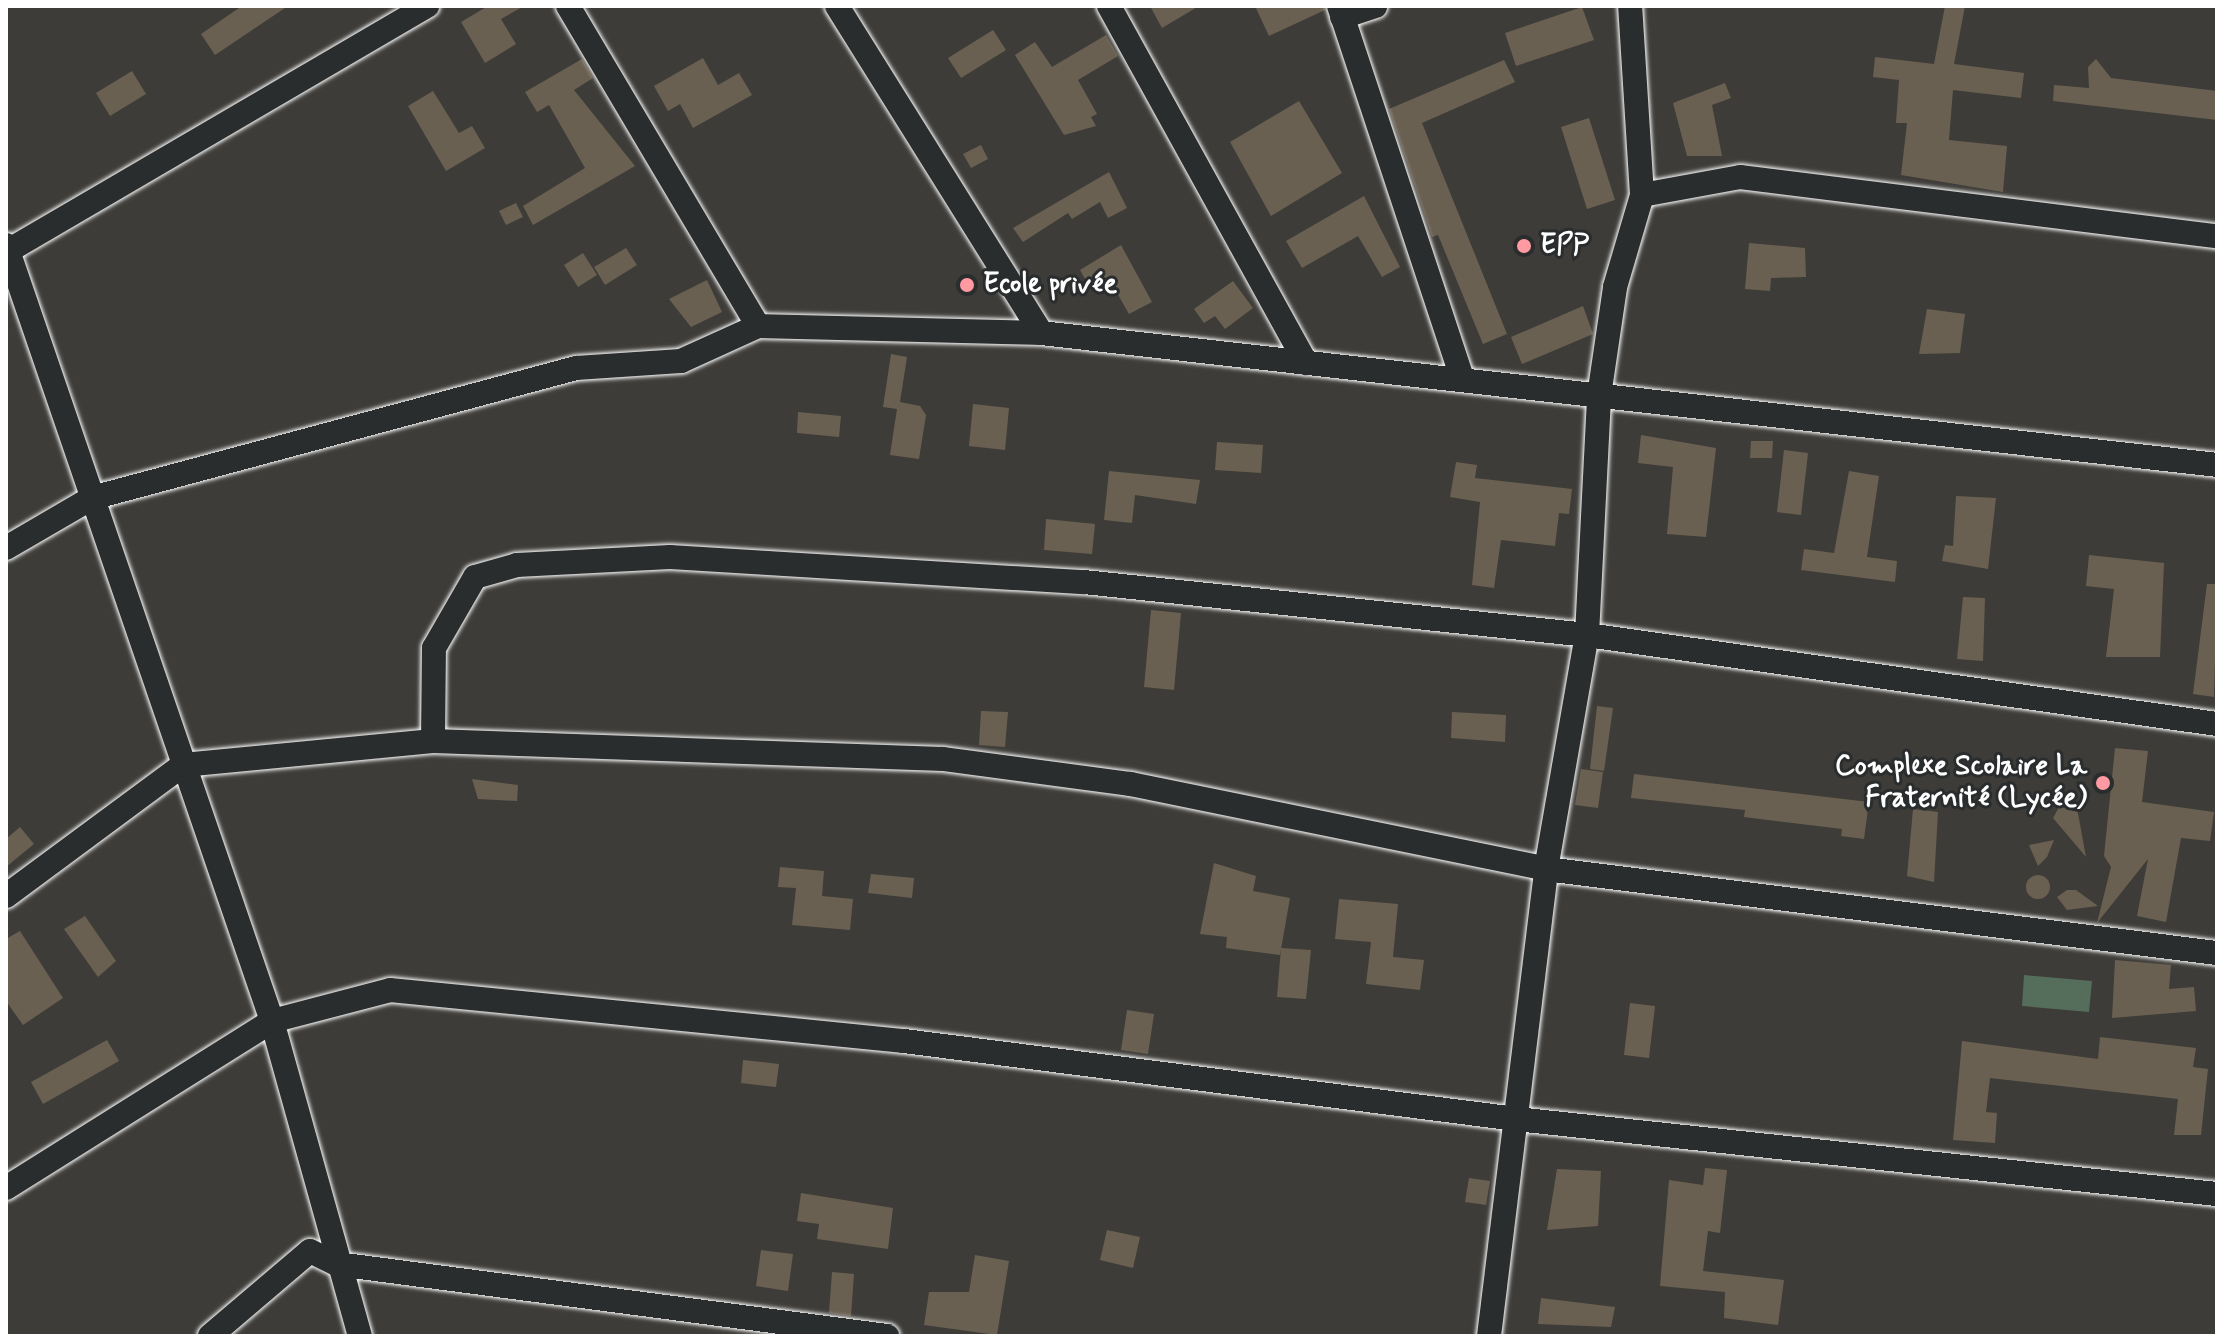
<!DOCTYPE html>
<meta charset="utf-8">
<style>
body{margin:0}
#map{position:relative;width:2223px;height:1342px;overflow:hidden;background:#3d3c38;font-family:Mynerve,sans-serif}
div>[style]{position:absolute}
[style*='--x']{left:calc(var(--x)*1px);top:calc(var(--y)*1px);width:calc(var(--w)*1px);rotate:calc(var(--a)*1deg)}
.green>*{inset:0;background:#556d5b}
.building>*{inset:0;background:#6a6051}
.round{border-radius:50%}
.roads{filter:drop-shadow(0 0 2px #fff) drop-shadow(0 0 2px #fff)}
.minor>*{height:24px;margin:-12px;padding:0 12px;transform-origin:12px;border-radius:12px;background:#2a2d2e}
.dots>*{width:22px;height:22px;translate:-50% -50%;box-sizing:border-box;border:4px solid #2a2d2e;border-radius:50%}
span{translate:-50% -50%;white-space:nowrap;text-align:center;line-height:1.15;-webkit-text-stroke:6px #2a2d2e;paint-order:stroke}
.poi-label{font-size:28px;color:#fff;font-weight:700}
.left{translate:0 -50%;text-align:left}
.right{translate:-100% -50%;text-align:right}
.frame{position:absolute;inset:0;border:8px solid #fff;pointer-events:none}
</style>
<div id="map">
<div class="green">
<i style="clip-path:polygon(2024px 975px,2092px 981px,2089px 1012px,2022px 1006px)"></i>
</div>
<div class="building">
<i style="clip-path:polygon(242px 6px,288px 6px,215px 55px,201px 34px)"></i>
<i style="clip-path:polygon(488px 6px,524px 6px,501px 19px,516px 44px,485px 63px,461px 22px)"></i>
<i style="clip-path:polygon(1150px 6px,1199px 6px,1162px 28px)"></i>
<i style="clip-path:polygon(1255px 6px,1324px 6px,1325px 10px,1269px 36px)"></i>
<i style="clip-path:polygon(1945px 6px,1965px 6px,1954px 64px,2024px 73px,2021px 98px,1953px 90px,1949px 140px,2007px 146px,2003px 192px,1901px 175px,1907px 123px,1896px 123px,1899px 80px,1873px 77px,1875px 57px,1934px 64px)"></i>
<i style="clip-path:polygon(1582px 7px,1594px 40px,1516px 66px,1505px 33px)"></i>
<i style="clip-path:polygon(993px 30px,1006px 50px,961px 78px,948px 58px)"></i>
<i style="clip-path:polygon(1106px 35px,1118px 56px,1078px 80px,1097px 114px,1091px 117px,1096px 126px,1064px 135px,1015px 55px,1035px 42px,1052px 67px)"></i>
<i style="clip-path:polygon(703px 58px,718px 85px,739px 73px,752px 95px,693px 128px,680px 104px,668px 111px,654px 86px)"></i>
<i style="clip-path:polygon(582px 59px,593px 78px,574px 90px,635px 166px,533px 225px,523px 206px,585px 168px,549px 105px,537px 112px,525px 92px)"></i>
<i style="clip-path:polygon(2096px 59px,2111px 78px,2217px 91px,2217px 120px,2053px 101px,2054px 85px,2089px 88px,2088px 67px)"></i>
<i style="clip-path:polygon(1504px 60px,1515px 82px,1422px 123px,1507px 334px,1483px 344px,1438px 235px,1432px 237px,1389px 109px)"></i>
<i style="clip-path:polygon(132px 71px,146px 94px,110px 116px,96px 93px)"></i>
<i style="clip-path:polygon(1725px 83px,1731px 98px,1712px 105px,1722px 156px,1687px 156px,1673px 103px)"></i>
<i style="clip-path:polygon(433px 91px,459px 133px,472px 126px,485px 148px,446px 171px,408px 106px)"></i>
<i style="clip-path:polygon(1299px 101px,1342px 173px,1271px 216px,1230px 142px)"></i>
<i style="clip-path:polygon(1589px 118px,1615px 200px,1587px 209px,1561px 127px)"></i>
<i style="clip-path:polygon(981px 145px,988px 159px,971px 168px,963px 154px)"></i>
<i style="clip-path:polygon(1109px 172px,1127px 208px,1108px 218px,1100px 202px,1072px 219px,1068px 213px,1023px 242px,1013px 228px)"></i>
<i style="clip-path:polygon(1364px 196px,1400px 267px,1382px 277px,1358px 236px,1302px 268px,1286px 241px)"></i>
<i style="clip-path:polygon(516px 203px,523px 217px,506px 225px,499px 211px)"></i>
<i style="clip-path:polygon(1749px 243px,1805px 248px,1806px 277px,1771px 278px,1770px 291px,1745px 289px)"></i>
<i style="clip-path:polygon(1121px 245px,1152px 302px,1129px 314px,1108px 277px,1090px 288px,1080px 270px)"></i>
<i style="clip-path:polygon(626px 248px,637px 265px,605px 285px,594px 267px)"></i>
<i style="clip-path:polygon(583px 253px,597px 275px,578px 287px,564px 265px)"></i>
<i style="clip-path:polygon(707px 280px,722px 312px,691px 327px,669px 299px)"></i>
<i style="clip-path:polygon(1233px 281px,1253px 308px,1225px 329px,1215px 316px,1204px 323px,1194px 309px)"></i>
<i style="clip-path:polygon(1583px 306px,1593px 334px,1522px 364px,1511px 337px)"></i>
<i style="clip-path:polygon(1927px 309px,1965px 314px,1960px 353px,1919px 354px)"></i>
<i style="clip-path:polygon(891px 354px,907px 357px,900px 402px,920px 406px,926px 415px,919px 459px,890px 455px,897px 409px,883px 407px)"></i>
<i style="clip-path:polygon(973px 404px,1009px 408px,1005px 450px,969px 446px)"></i>
<i style="clip-path:polygon(798px 412px,841px 416px,839px 437px,797px 433px)"></i>
<i style="clip-path:polygon(1641px 435px,1716px 448px,1706px 537px,1667px 534px,1673px 467px,1638px 463px)"></i>
<i style="clip-path:polygon(1751px 441px,1773px 441px,1772px 458px,1750px 458px)"></i>
<i style="clip-path:polygon(1217px 442px,1263px 445px,1261px 473px,1215px 470px)"></i>
<i style="clip-path:polygon(1784px 450px,1808px 453px,1801px 515px,1777px 512px)"></i>
<i style="clip-path:polygon(1456px 462px,1477px 465px,1475px 478px,1572px 489px,1569px 514px,1559px 513px,1555px 546px,1501px 540px,1494px 588px,1472px 585px,1480px 502px,1450px 497px)"></i>
<i style="clip-path:polygon(1109px 471px,1200px 480px,1196px 504px,1135px 495px,1132px 523px,1104px 520px)"></i>
<i style="clip-path:polygon(1849px 471px,1879px 476px,1867px 557px,1897px 561px,1895px 582px,1801px 570px,1804px 549px,1834px 553px)"></i>
<i style="clip-path:polygon(1956px 496px,1996px 498px,1988px 569px,1942px 561px,1945px 545px,1953px 546px)"></i>
<i style="clip-path:polygon(1046px 519px,1095px 524px,1092px 554px,1044px 550px)"></i>
<i style="clip-path:polygon(2089px 555px,2164px 563px,2160px 657px,2106px 657px,2114px 589px,2086px 586px)"></i>
<i style="clip-path:polygon(2207px 584px,2217px 584px,2214px 697px,2193px 694px)"></i>
<i style="clip-path:polygon(1963px 597px,1985px 598px,1983px 661px,1957px 659px)"></i>
<i style="clip-path:polygon(1151px 610px,1181px 613px,1174px 690px,1144px 687px)"></i>
<i style="clip-path:polygon(1597px 706px,1613px 708px,1604px 771px,1590px 769px)"></i>
<i style="clip-path:polygon(981px 711px,1008px 712px,1005px 747px,979px 745px)"></i>
<i style="clip-path:polygon(1452px 712px,1506px 715px,1505px 742px,1451px 738px)"></i>
<i style="clip-path:polygon(2115px 748px,2148px 751px,2142px 802px,2214px 812px,2210px 841px,2181px 838px,2166px 922px,2137px 916px,2148px 859px,2097px 923px,2111px 867px,2104px 856px)"></i>
<i style="clip-path:polygon(1581px 769px,1603px 772px,1598px 808px,1575px 805px)"></i>
<i style="clip-path:polygon(1634px 774px,1869px 802px,1864px 839px,1841px 836px,1842px 829px,1744px 817px,1745px 810px,1631px 798px)"></i>
<i style="clip-path:polygon(472px 779px,518px 785px,517px 801px,478px 799px)"></i>
<i style="clip-path:polygon(2063px 800px,2077px 808px,2086px 857px,2053px 818px)"></i>
<i style="clip-path:polygon(1913px 809px,1938px 812px,1934px 882px,1907px 876px)"></i>
<i style="clip-path:polygon(20px 827px,34px 844px,6px 867px,6px 839px)"></i>
<i style="clip-path:polygon(2054px 840px,2047px 857px,2038px 866px,2029px 845px)"></i>
<i style="clip-path:polygon(1214px 863px,1256px 876px,1253px 891px,1290px 898px,1280px 955px,1226px 948px,1227px 937px,1200px 934px)"></i>
<i style="clip-path:polygon(780px 867px,824px 871px,822px 896px,853px 899px,850px 930px,792px 925px,796px 888px,778px 887px)"></i>
<i style="clip-path:polygon(871px 874px,914px 878px,912px 898px,868px 893px)"></i>
<i class="round" style="left:2026px;top:875px;width:24px;height:24px"></i>
<i style="clip-path:polygon(2067px 890px,2076px 890px,2098px 906px,2067px 910px,2057px 897px)"></i>
<i style="clip-path:polygon(1339px 899px,1398px 904px,1393px 957px,1424px 960px,1420px 990px,1366px 984px,1371px 942px,1335px 939px)"></i>
<i style="clip-path:polygon(85px 916px,116px 961px,98px 977px,64px 929px)"></i>
<i style="clip-path:polygon(20px 931px,63px 998px,23px 1025px,6px 1001px,6px 939px)"></i>
<i style="clip-path:polygon(1281px 948px,1311px 950px,1306px 999px,1277px 997px)"></i>
<i style="clip-path:polygon(2115px 960px,2171px 965px,2169px 989px,2194px 987px,2196px 1011px,2112px 1018px)"></i>
<i style="clip-path:polygon(1630px 1003px,1655px 1006px,1649px 1058px,1624px 1055px)"></i>
<i style="clip-path:polygon(1127px 1010px,1154px 1014px,1148px 1054px,1121px 1050px)"></i>
<i style="clip-path:polygon(2100px 1037px,2196px 1048px,2193px 1067px,2208px 1069px,2201px 1135px,2174px 1135px,2178px 1099px,1990px 1078px,1986px 1112px,1997px 1113px,1995px 1143px,1953px 1140px,1962px 1041px,2098px 1059px)"></i>
<i style="clip-path:polygon(107px 1040px,119px 1061px,43px 1104px,31px 1082px)"></i>
<i style="clip-path:polygon(743px 1060px,779px 1064px,776px 1087px,741px 1083px)"></i>
<i style="clip-path:polygon(1705px 1168px,1727px 1170px,1720px 1233px,1708px 1231px,1703px 1271px,1784px 1280px,1778px 1325px,1724px 1318px,1725px 1292px,1660px 1286px,1669px 1180px,1703px 1185px)"></i>
<i style="clip-path:polygon(1557px 1169px,1601px 1171px,1598px 1226px,1547px 1230px)"></i>
<i style="clip-path:polygon(1469px 1178px,1490px 1181px,1486px 1205px,1465px 1202px)"></i>
<i style="clip-path:polygon(801px 1193px,893px 1208px,888px 1249px,817px 1239px,819px 1224px,797px 1221px)"></i>
<i style="clip-path:polygon(1107px 1230px,1140px 1237px,1133px 1268px,1100px 1260px)"></i>
<i style="clip-path:polygon(761px 1250px,793px 1254px,788px 1291px,756px 1286px)"></i>
<i style="clip-path:polygon(975px 1255px,1009px 1261px,997px 1335px,924px 1325px,929px 1292px,969px 1292px)"></i>
<i style="clip-path:polygon(832px 1272px,854px 1274px,851px 1316px,829px 1313px)"></i>
<i style="clip-path:polygon(1541px 1298px,1615px 1307px,1611px 1327px,1538px 1324px)"></i>
</div>
<div class="roads">
<div class="minor">
<i style="--x:568;--y:6;--w:372;--a:59.3"></i>
<i style="--x:837;--y:6;--w:385;--a:58"></i>
<i style="--x:1041;--y:333;--w:1183;--a:6.4"></i>
<i style="--x:1109;--y:6;--w:408;--a:61.1"></i>
<i style="--x:1339;--y:6;--w:394;--a:71.7"></i>
<i style="--x:1342;--y:17;--w:35;--a:-18"></i>
<i style="--x:1642;--y:195;--w:100;--a:-10.4"></i>
<i style="--x:1740;--y:177;--w:481;--a:7.1"></i>
<i style="--x:6;--y:245;--w:820;--a:71.08"></i>
<i style="--x:272;--y:1021;--w:327;--a:74.4"></i>
<i style="--x:6;--y:252;--w:488;--a:-30.3"></i>
<i style="--x:6;--y:548;--w:99;--a:-30.2"></i>
<i style="--x:92;--y:498;--w:501;--a:-15.03"></i>
<i style="--x:576;--y:368;--w:105;--a:-3.8"></i>
<i style="--x:681;--y:361;--w:85;--a:-24.4"></i>
<i style="--x:758;--y:326;--w:283;--a:1.4"></i>
<i style="--x:433;--y:741;--w:93;--a:-89.4"></i>
<i style="--x:434;--y:648;--w:82;--a:-60"></i>
<i style="--x:475;--y:577;--w:44;--a:-15.9"></i>
<i style="--x:517;--y:565;--w:153;--a:-3"></i>
<i style="--x:670;--y:557;--w:415;--a:3.5"></i>
<i style="--x:1084;--y:582;--w:506;--a:6.01"></i>
<i style="--x:1587;--y:635;--w:636;--a:8.04"></i>
<i style="--x:6;--y:896;--w:220;--a:-36.5"></i>
<i style="--x:183;--y:765;--w:251;--a:-5.5"></i>
<i style="--x:433;--y:741;--w:510;--a:2.02"></i>
<i style="--x:943;--y:759;--w:189;--a:7.6"></i>
<i style="--x:1130;--y:784;--w:425;--a:11.5"></i>
<i style="--x:1546;--y:869;--w:676;--a:7.14"></i>
<i style="--x:6;--y:1188;--w:314;--a:-32.1"></i>
<i style="--x:272;--y:1021;--w:122;--a:-14.7"></i>
<i style="--x:390;--y:990;--w:517;--a:5.67"></i>
<i style="--x:904;--y:1041;--w:617;--a:7.26"></i>
<i style="--x:1516;--y:1119;--w:705;--a:6.11"></i>
<i style="--x:210;--y:1336;--w:131;--a:-40.4"></i>
<i style="--x:310;--y:1251;--w:30;--a:26"></i>
<i style="--x:337;--y:1264;--w:555;--a:7.46"></i>
<i style="--x:1489;--y:1336;--w:470;--a:-83"></i>
<i style="--x:1546;--y:869;--w:238;--a:-80.1"></i>
<i style="--x:1587;--y:635;--w:239;--a:-87.1"></i>
<i style="--x:1599;--y:396;--w:110;--a:-81.6"></i>
<i style="--x:1615;--y:287;--w:96;--a:-73.6"></i>
<i style="--x:1642;--y:195;--w:189;--a:-93.6"></i>
</div>
</div>
<div class="dots">
<i style="left:1524px;top:246px;background:#ff9aa2"></i>
<i style="left:967px;top:285px;background:#ff9aa2"></i>
<i style="left:2103px;top:783px;background:#ff9aa2"></i>
</div>
<div class="poi-label">
<span class="left" style="left:1540px;top:246px">EPP</span>
<span class="left" style="left:983px;top:285px">Ecole privée</span>
<span class="right" style="left:2087px;top:783px">Complexe Scolaire La<br>Fraternité (Lycée)</span>
</div>
<div class="frame"></div>
</div>
